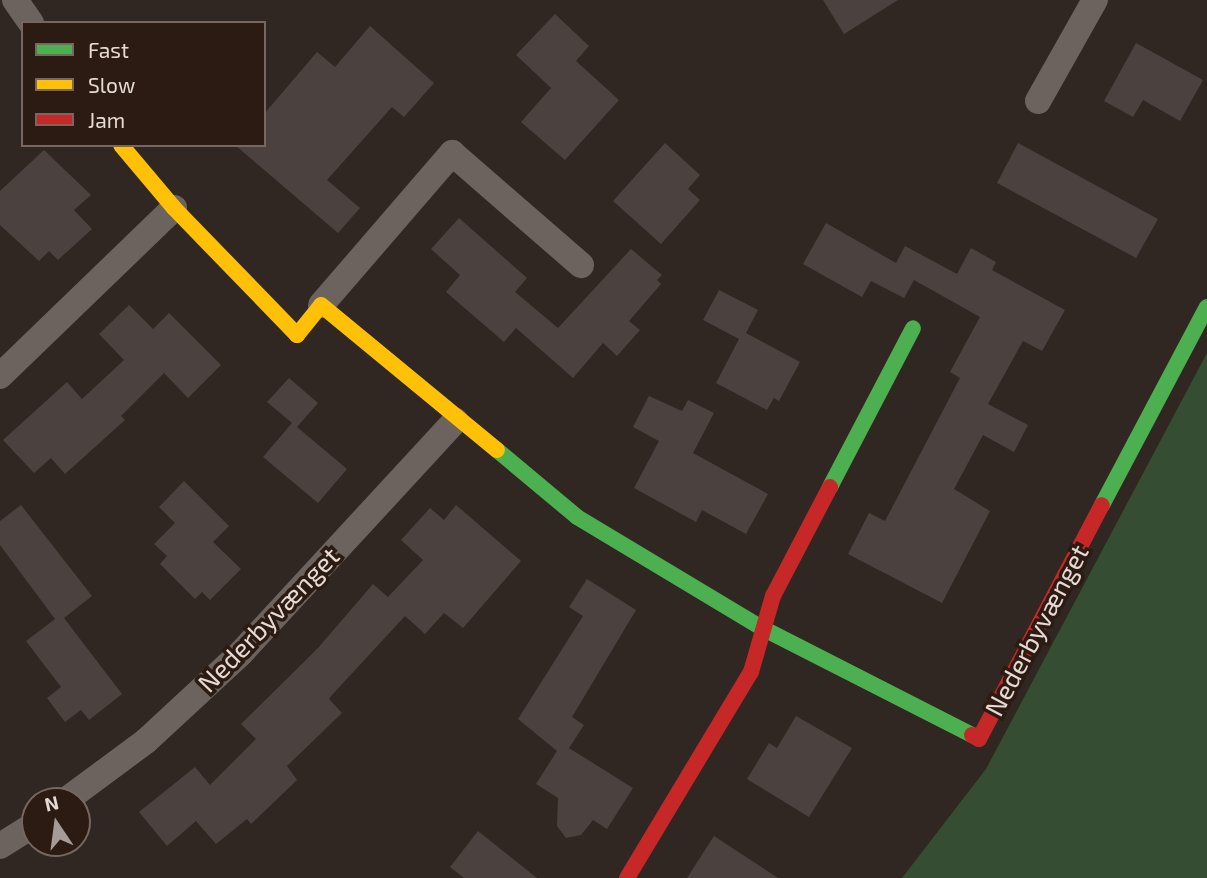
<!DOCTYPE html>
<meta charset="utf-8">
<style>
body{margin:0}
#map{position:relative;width:1207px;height:878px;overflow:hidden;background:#302622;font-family:"Exo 2",sans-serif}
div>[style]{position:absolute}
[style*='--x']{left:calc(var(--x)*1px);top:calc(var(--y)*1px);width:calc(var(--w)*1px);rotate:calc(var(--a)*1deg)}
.green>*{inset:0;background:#354e33}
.building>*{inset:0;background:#4b423f}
.street>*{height:26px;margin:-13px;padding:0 13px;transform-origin:13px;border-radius:13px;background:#6d635e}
.fast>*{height:16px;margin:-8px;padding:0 8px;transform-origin:8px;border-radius:8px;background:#4caf50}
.slow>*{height:16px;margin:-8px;padding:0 8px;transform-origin:8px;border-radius:8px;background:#ffc107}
.jam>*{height:16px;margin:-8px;padding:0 8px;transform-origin:8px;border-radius:8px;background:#c62828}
span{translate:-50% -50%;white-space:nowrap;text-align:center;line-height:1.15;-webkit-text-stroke:7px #2c1b12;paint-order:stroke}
.street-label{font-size:26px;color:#e6dad4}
.legend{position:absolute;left:21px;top:21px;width:245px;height:126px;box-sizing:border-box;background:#2c1b12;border:2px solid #766760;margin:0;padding:9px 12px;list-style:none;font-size:21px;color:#e6dad4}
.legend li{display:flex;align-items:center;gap:14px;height:35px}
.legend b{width:35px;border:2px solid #766760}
.north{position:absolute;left:21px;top:787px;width:70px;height:70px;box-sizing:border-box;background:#2c1b12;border:2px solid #766760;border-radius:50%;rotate:347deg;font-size:19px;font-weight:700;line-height:28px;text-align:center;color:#e6dad4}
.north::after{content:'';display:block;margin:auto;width:24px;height:32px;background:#a69b96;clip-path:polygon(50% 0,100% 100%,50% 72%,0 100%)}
</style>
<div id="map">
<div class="green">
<i style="clip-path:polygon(1207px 353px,1207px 878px,902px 878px,986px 769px)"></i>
</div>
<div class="building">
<i style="clip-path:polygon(823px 0,898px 0,844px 34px)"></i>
<i style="clip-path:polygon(555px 14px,589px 46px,576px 61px,619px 100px,565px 160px,521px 122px,551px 88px,516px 55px)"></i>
<i style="clip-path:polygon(370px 26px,434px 83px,404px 117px,392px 107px,327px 180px,360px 208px,338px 233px,235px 145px,264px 145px,264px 114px,317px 52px,335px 67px)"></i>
<i style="clip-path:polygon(1136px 43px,1203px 80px,1180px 121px,1143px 100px,1133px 117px,1104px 101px)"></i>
<i style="clip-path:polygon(665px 143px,700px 175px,688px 189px,700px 200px,661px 244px,613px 201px)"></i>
<i style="clip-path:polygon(1018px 143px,1158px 219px,1136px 258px,997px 183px)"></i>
<i style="clip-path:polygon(44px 150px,91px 195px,74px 210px,92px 229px,58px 260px,49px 251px,39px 261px,0 225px,0 191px)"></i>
<i style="clip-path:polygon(459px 218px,527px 278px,515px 292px,558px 328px,631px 249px,662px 275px,657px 280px,661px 284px,629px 321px,640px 330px,617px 356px,603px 343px,573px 378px,516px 328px,504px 342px,446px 292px,460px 275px,431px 249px)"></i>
<i style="clip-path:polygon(826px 223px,896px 263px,905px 246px,957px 274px,971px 248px,996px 262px,992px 270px,1065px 310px,1042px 351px,1023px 341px,988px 404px,1028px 425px,1014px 452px,983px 435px,954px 489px,990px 511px,942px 603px,848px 554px,869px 513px,885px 521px,960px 378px,950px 372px,980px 317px,914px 280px,904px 298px,871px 281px,862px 297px,803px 264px)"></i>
<i style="clip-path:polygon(719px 290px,758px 310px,746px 333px,800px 362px,779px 401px,774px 398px,767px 410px,716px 383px,739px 339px,703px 320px)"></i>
<i style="clip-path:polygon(129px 305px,153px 329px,169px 313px,221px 365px,188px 398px,164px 373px,121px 416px,125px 420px,65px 474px,51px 458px,34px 473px,3px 440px,67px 382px,82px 399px,124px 360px,99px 334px)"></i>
<i style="clip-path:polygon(289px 378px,318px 403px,297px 427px,347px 469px,318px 503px,263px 457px,292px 423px,267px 402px)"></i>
<i style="clip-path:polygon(649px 396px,682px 411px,688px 400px,714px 413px,693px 453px,768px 494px,746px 534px,702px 510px,696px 522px,634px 488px,659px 441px,633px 427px)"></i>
<i style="clip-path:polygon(184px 481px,229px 526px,213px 542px,241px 569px,210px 600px,202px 592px,195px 599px,160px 564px,167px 556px,154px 544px,175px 523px,159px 507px)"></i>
<i style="clip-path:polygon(21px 505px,92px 596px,64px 618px,122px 694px,89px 720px,81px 710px,65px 722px,47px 698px,61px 687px,26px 641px,55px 619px,0 545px,0 521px)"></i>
<i style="clip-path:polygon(456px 505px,521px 561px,463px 628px,444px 613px,425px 634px,405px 616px,332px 695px,329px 699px,342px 713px,287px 766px,297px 780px,251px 824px,247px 819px,216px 844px,196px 821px,167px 846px,139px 812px,195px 767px,210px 785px,256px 739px,241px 724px,318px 648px,373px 584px,388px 597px,423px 560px,401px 540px,430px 508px,444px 520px)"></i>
<i style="clip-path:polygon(587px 579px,636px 610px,572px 717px,584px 725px,569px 748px,633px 788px,607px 829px,593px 820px,581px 835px,566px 838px,557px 826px,558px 798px,536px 784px,557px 751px,518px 719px,583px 616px,569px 607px)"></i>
<i style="clip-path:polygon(796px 716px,852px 748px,809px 817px,747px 779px,769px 743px,777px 748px)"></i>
<i style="clip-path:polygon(478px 831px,537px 878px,464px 878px,450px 867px)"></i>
<i style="clip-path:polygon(714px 836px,778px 878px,687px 878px)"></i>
</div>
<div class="street">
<i style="--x:15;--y:0;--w:28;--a:55"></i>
<i style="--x:1038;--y:101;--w:116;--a:-60.6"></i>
<i style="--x:321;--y:305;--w:201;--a:-49.2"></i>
<i style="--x:452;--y:153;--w:171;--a:41"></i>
<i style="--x:0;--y:376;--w:242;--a:-44"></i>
<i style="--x:65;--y:801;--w:101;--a:-36.5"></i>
<i style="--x:146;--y:741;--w:129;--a:-42.8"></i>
<i style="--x:241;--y:653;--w:316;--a:-47.3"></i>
<i style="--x:0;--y:846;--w:41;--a:-32.2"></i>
</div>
<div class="fast">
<i style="--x:497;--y:450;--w:104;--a:39.9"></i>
<i style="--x:577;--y:517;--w:216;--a:31"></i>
<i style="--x:762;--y:628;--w:236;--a:27"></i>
<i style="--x:830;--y:487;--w:179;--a:-62.4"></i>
<i style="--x:1102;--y:505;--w:224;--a:-62.1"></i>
</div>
<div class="slow">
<i style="--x:121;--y:145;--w:82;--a:49.9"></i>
<i style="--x:174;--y:208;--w:177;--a:45.9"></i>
<i style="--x:297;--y:335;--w:38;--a:-51"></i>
<i style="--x:321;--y:305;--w:228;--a:39.5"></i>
</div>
<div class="jam">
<i style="--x:972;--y:735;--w:8;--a:30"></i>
<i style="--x:979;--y:739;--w:264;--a:-62.3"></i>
<i style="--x:627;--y:878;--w:240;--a:-59"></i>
<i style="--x:751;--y:672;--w:79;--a:-73.9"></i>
<i style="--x:773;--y:596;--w:123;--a:-62.4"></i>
</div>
<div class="street-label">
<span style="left:268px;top:619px;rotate:-46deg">Nederbyvænget</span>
<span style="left:1036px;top:630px;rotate:-62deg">Nederbyvænget</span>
</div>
<ul class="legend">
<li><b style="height:9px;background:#4caf50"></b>Fast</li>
<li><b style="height:9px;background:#ffc107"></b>Slow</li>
<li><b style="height:9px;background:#c62828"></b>Jam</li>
</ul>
<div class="north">N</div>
</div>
